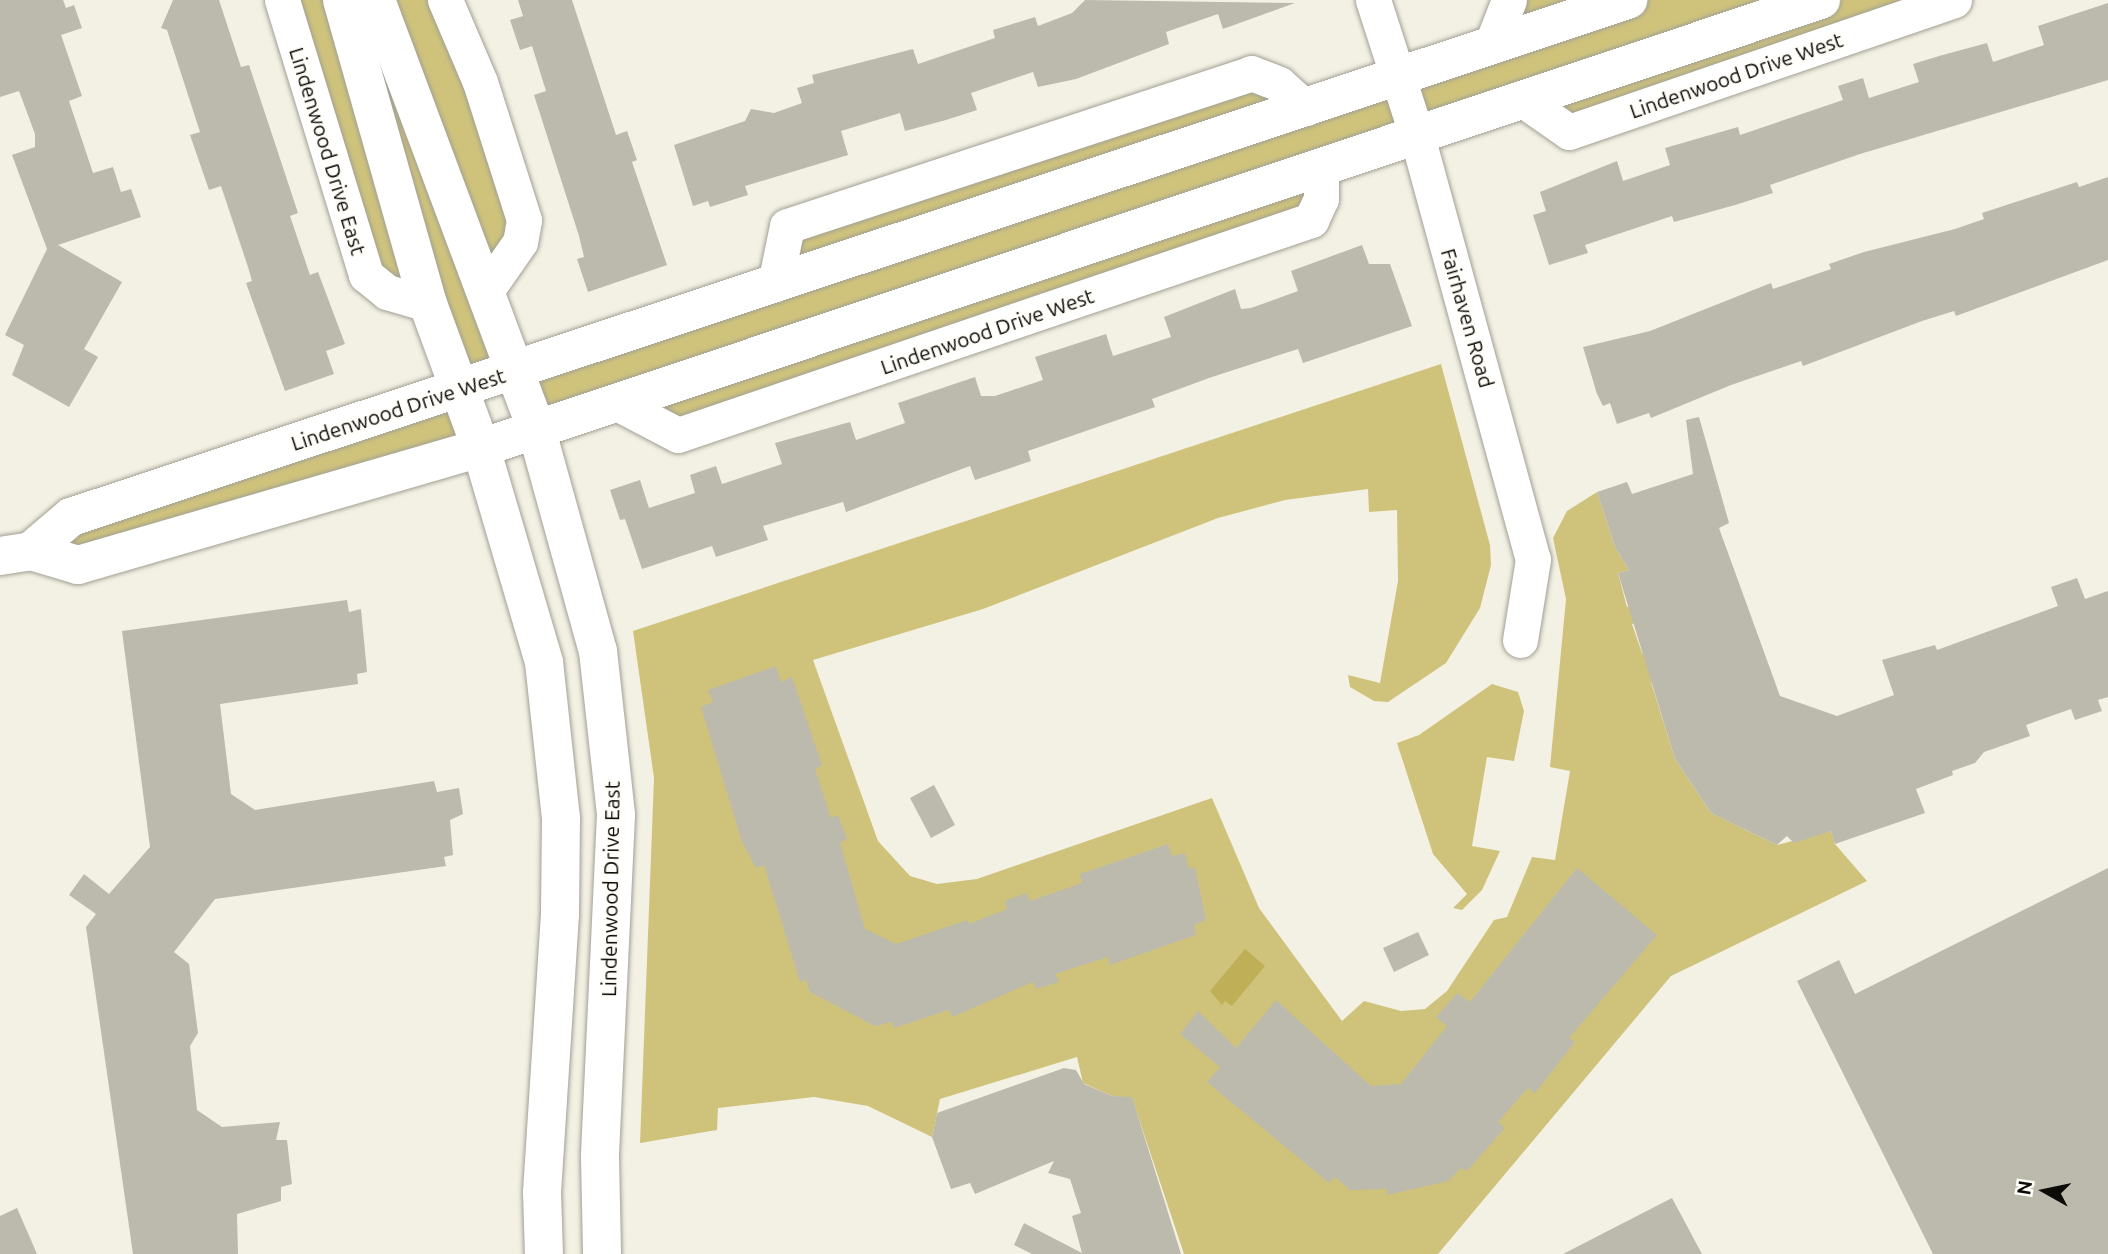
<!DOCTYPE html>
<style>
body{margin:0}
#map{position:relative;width:2108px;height:1254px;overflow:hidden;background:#f3f1e4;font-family:Ubuntu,sans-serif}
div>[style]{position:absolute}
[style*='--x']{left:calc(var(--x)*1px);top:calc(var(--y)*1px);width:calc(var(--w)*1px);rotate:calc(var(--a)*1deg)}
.green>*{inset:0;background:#cfc37c}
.water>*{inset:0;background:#bfb058}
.building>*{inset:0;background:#bbbaad}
.roads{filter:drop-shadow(0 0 2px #a2a094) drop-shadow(0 0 2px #a2a094)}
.street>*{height:35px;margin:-17.5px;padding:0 17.5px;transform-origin:17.5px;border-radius:17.5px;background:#fff}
.secondary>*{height:38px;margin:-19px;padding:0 19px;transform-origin:19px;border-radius:19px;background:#fff}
span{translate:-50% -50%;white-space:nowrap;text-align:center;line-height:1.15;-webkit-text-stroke:5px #fffef9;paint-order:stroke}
.street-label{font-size:21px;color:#0c0b08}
.north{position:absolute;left:2010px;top:1156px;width:70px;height:70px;-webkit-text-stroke:5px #fffef9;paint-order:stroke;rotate:279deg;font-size:19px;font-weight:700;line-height:28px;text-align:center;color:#0c0b08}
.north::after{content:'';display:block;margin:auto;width:24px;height:32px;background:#0c0b08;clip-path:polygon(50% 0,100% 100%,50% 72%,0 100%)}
</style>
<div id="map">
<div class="green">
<i style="clip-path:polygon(282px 0,445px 0,524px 220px,486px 291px,514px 370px,775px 284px,787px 226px,1251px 73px,1306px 108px,1491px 46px,1509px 0,1954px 0,1569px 132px,1523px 100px,1322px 168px,1321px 199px,678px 435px,615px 402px,536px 428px,514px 371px,460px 388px,481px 448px,78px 565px,31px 551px,459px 388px,428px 304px,387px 292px)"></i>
<i style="clip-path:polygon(1441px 364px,1490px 545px,1491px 565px,1480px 608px,1446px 663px,1388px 702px,1374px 701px,1350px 687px,1348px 675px,1380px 683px,1398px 581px,1397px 510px,1369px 512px,1368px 489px,1285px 500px,1218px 518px,983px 609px,813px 660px,878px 841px,910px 876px,937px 884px,977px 879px,1212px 798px,1259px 908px,1342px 1021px,1364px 1001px,1401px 1011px,1425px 1009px,1447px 991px,1494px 920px,1507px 917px,1532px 857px,1555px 860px,1570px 771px,1550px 767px,1566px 599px,1553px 538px,1567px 511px,1597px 492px,1615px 547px,1629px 570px,1618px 573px,1627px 607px,1637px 604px,1642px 621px,1632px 624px,1642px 653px,1662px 676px,1651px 682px,1675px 759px,1711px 813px,1777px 845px,1831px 831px,1835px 844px,1867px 881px,1671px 976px,1438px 1254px,1184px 1254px,1132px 1098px,1112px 1096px,1083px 1083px,1077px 1057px,940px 1099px,932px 1137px,868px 1106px,814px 1097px,718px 1108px,717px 1130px,640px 1143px,654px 778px,633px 631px)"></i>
<i style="clip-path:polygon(1492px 684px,1518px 692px,1524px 711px,1514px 761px,1487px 757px,1472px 846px,1500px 851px,1482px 890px,1462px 910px,1453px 908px,1467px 894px,1433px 854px,1397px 743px,1419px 735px)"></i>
</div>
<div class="water">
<i style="clip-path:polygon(1245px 949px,1265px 966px,1232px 1006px,1225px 1001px,1222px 1005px,1210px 991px)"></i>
</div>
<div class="building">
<i style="clip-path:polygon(0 0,63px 0,66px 8px,74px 5px,82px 28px,61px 35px,82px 96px,69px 101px,93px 173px,113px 167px,121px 192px,131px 189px,141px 217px,58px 245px,122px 282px,84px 349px,98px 357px,69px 407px,12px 375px,24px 345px,5px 335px,47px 249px,12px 155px,35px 147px,35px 134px,19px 91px,0 97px)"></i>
<i style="clip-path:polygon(173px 0,219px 0,241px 67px,249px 65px,298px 213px,290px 216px,310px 275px,318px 272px,345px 344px,326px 351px,334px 374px,285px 391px,246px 283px,252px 281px,248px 267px,221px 186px,209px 190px,190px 135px,200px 132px,167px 30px,161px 28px)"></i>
<i style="clip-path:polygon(518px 0,572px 0,616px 135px,627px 131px,637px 160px,632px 162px,667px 265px,588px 292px,577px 259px,584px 257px,579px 236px,534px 95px,546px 91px,532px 46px,520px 50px,510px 20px,523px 16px)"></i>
<i style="clip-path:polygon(1085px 0,1295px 3px,1223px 29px,1218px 14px,1166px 32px,1169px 44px,1076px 79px,1038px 87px,1033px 72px,971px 93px,977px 110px,946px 120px,905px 131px,900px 113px,841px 131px,848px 155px,745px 186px,748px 195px,710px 207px,708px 201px,693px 206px,674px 145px,745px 121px,751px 109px,774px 113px,802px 103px,797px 88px,814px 83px,812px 75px,913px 49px,918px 64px,995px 38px,993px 30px,1035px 17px,1038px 26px,1072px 13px)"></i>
<i style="clip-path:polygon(2108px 3px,2108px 80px,1860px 154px,1770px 185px,1773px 193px,1735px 205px,1674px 222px,1672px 216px,1585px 245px,1588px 253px,1549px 265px,1533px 215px,1546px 211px,1540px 192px,1617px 161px,1623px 181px,1670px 165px,1665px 148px,1738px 127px,1740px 135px,1843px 100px,1838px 86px,1863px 78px,1869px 98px,1919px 82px,1913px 64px,1939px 56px,1987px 43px,1993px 62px,2044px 45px,2038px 26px)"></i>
<i style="clip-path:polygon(2108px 177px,2108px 260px,1956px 316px,1954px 311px,1922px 321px,1803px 366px,1801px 361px,1731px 385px,1651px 418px,1649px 413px,1617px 424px,1610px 403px,1603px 406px,1597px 394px,1583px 347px,1650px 331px,1771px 283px,1773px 289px,1831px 269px,1829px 264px,1864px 252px,1955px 229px,1984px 219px,1982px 213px,2077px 182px,2079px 187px)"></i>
<i style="clip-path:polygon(1362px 245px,1369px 264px,1390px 264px,1412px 326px,1303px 363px,1298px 349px,1209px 378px,1152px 399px,1155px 407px,1028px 451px,1031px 461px,975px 480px,970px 466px,846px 512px,843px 502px,763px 526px,768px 540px,716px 557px,712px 546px,642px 569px,625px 519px,620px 520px,610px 490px,640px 480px,649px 508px,695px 493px,690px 475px,716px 466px,722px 484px,782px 464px,775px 443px,850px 422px,856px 440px,905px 423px,898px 403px,975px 377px,981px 396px,995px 396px,1043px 380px,1035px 357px,1106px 334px,1113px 356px,1171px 337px,1164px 317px,1235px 289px,1241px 309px,1251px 308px,1298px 291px,1291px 271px)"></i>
<i style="clip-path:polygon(1699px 417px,1729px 523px,1719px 528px,1780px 696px,1837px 716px,1894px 695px,1882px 660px,1935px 645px,1937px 650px,2058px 606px,2051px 587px,2077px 578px,2085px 599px,2108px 591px,2108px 697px,2098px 700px,2102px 711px,2075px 720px,2071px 709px,2026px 725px,2030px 736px,1984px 752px,1975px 763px,1952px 771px,1953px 775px,1916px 789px,1925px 813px,1835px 844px,1831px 831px,1794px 843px,1787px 836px,1777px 845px,1711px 813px,1675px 759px,1618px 573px,1629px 570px,1615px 547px,1597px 492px,1627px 482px,1632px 494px,1693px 474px,1686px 420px)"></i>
<i style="clip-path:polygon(347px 600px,349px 612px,361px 609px,367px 672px,357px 674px,358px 684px,220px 704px,231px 794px,255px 810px,434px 781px,437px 792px,459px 788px,463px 814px,450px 820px,453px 855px,444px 857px,446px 866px,215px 899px,174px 952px,189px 964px,198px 1033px,190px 1046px,197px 1110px,222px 1127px,280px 1122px,276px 1140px,287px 1140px,292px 1184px,281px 1187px,281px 1201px,237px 1214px,238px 1254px,133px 1254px,86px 927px,96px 914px,69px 895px,84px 874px,109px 894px,150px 847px,122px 631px)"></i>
<i style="clip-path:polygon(776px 666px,781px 682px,792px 677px,801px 703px,822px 765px,815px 769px,831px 818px,838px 815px,847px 839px,840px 843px,865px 929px,896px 944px,967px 920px,969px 924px,1007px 909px,1005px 901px,1026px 893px,1030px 901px,1082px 883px,1080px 874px,1168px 844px,1172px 856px,1185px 853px,1189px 869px,1195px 867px,1206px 920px,1194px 925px,1196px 935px,1110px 965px,1108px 957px,1055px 974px,1059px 982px,1036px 989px,1033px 982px,952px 1017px,949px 1010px,894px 1028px,892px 1022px,875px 1026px,810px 992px,806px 980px,800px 982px,764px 865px,756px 868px,742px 842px,701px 707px,713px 702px,708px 690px)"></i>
<i style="clip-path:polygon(934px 785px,955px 825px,931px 838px,910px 798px)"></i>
<i style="clip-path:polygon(1577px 868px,1657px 935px,1569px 1038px,1575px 1042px,1535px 1093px,1528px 1088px,1498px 1122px,1505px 1128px,1467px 1171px,1461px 1168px,1448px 1181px,1387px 1195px,1387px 1189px,1350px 1190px,1335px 1177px,1329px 1183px,1207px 1082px,1220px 1067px,1180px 1034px,1198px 1011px,1236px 1048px,1276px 1000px,1371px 1086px,1401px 1084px,1447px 1026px,1436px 1017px,1457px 993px,1470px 1002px)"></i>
<i style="clip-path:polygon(2108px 868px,2108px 1254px,1933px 1254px,1797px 981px,1839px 960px,1855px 994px)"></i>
<i style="clip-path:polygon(1418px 932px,1429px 955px,1394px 972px,1383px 948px)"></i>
<i style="clip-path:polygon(1064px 1068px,1076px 1070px,1084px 1084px,1112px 1096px,1132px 1097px,1181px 1254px,1032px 1254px,1014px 1245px,1024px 1223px,1082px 1253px,1072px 1216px,1081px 1213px,1070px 1179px,1048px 1173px,1054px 1161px,975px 1194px,970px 1183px,951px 1189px,932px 1137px,937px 1113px)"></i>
<i style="clip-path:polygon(1672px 1198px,1702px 1254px,1563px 1254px)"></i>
<i style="clip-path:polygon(17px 1208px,37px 1254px,0 1254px,0 1216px)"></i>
</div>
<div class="roads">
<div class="street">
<i style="--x:282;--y:0;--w:288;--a:73"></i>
<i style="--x:366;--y:275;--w:27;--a:39"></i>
<i style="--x:387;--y:292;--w:43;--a:16.3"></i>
<i style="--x:445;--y:0;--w:89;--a:66.9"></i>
<i style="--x:480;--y:82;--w:145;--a:72.3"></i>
<i style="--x:524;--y:220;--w:22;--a:100"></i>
<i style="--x:520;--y:242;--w:60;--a:124.8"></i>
<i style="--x:1373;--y:0;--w:143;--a:72.1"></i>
<i style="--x:1417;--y:136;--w:439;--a:74.7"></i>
<i style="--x:1533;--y:559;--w:82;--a:99.1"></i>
<i style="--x:1491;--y:46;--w:49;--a:-68.6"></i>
<i style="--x:1523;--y:100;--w:56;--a:34.8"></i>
<i style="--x:1569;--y:132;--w:407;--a:-18.9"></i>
<i style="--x:775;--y:284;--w:59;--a:-78.3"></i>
<i style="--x:787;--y:226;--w:489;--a:-18.2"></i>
<i style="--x:1251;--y:73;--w:30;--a:21"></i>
<i style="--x:1279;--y:84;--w:36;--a:42"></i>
<i style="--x:615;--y:402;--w:71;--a:27.6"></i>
<i style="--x:678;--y:435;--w:669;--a:-18.76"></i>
<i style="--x:1311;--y:220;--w:23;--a:-65"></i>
<i style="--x:1321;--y:199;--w:31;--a:-90"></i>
</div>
<div class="secondary">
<i style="--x:342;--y:0;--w:316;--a:74.2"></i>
<i style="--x:428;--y:304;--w:153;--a:69.8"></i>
<i style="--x:481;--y:448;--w:223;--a:73.6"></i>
<i style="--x:544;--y:662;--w:157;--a:83.8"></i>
<i style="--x:561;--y:818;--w:96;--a:90.6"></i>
<i style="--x:560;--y:914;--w:279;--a:93.7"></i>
<i style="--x:542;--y:1192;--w:62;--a:88.2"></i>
<i style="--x:376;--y:0;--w:457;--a:69.5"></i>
<i style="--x:536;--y:428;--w:231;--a:74.5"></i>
<i style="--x:598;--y:651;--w:165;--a:83.7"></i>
<i style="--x:616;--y:815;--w:342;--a:92.7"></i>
<i style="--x:600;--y:1157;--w:97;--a:88.8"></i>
<i style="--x:31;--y:551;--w:52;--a:-40.4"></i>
<i style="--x:71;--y:517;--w:1641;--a:-18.37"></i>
<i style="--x:0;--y:556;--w:31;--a:-9"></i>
<i style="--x:31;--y:551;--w:49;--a:16.6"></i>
<i style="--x:78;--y:565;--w:420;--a:-16.2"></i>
<i style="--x:481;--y:448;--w:1413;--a:-18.49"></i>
</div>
</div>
<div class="street-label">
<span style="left:1736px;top:75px;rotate:-19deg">Lindenwood Drive West</span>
<span style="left:328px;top:151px;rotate:73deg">Lindenwood Drive East</span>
<span style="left:1468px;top:318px;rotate:74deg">Fairhaven Road</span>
<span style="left:987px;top:331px;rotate:-19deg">Lindenwood Drive West</span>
<span style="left:398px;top:409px;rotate:-18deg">Lindenwood Drive West</span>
<span style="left:610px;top:889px;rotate:-89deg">Lindenwood Drive East</span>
</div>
<div class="north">N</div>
</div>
